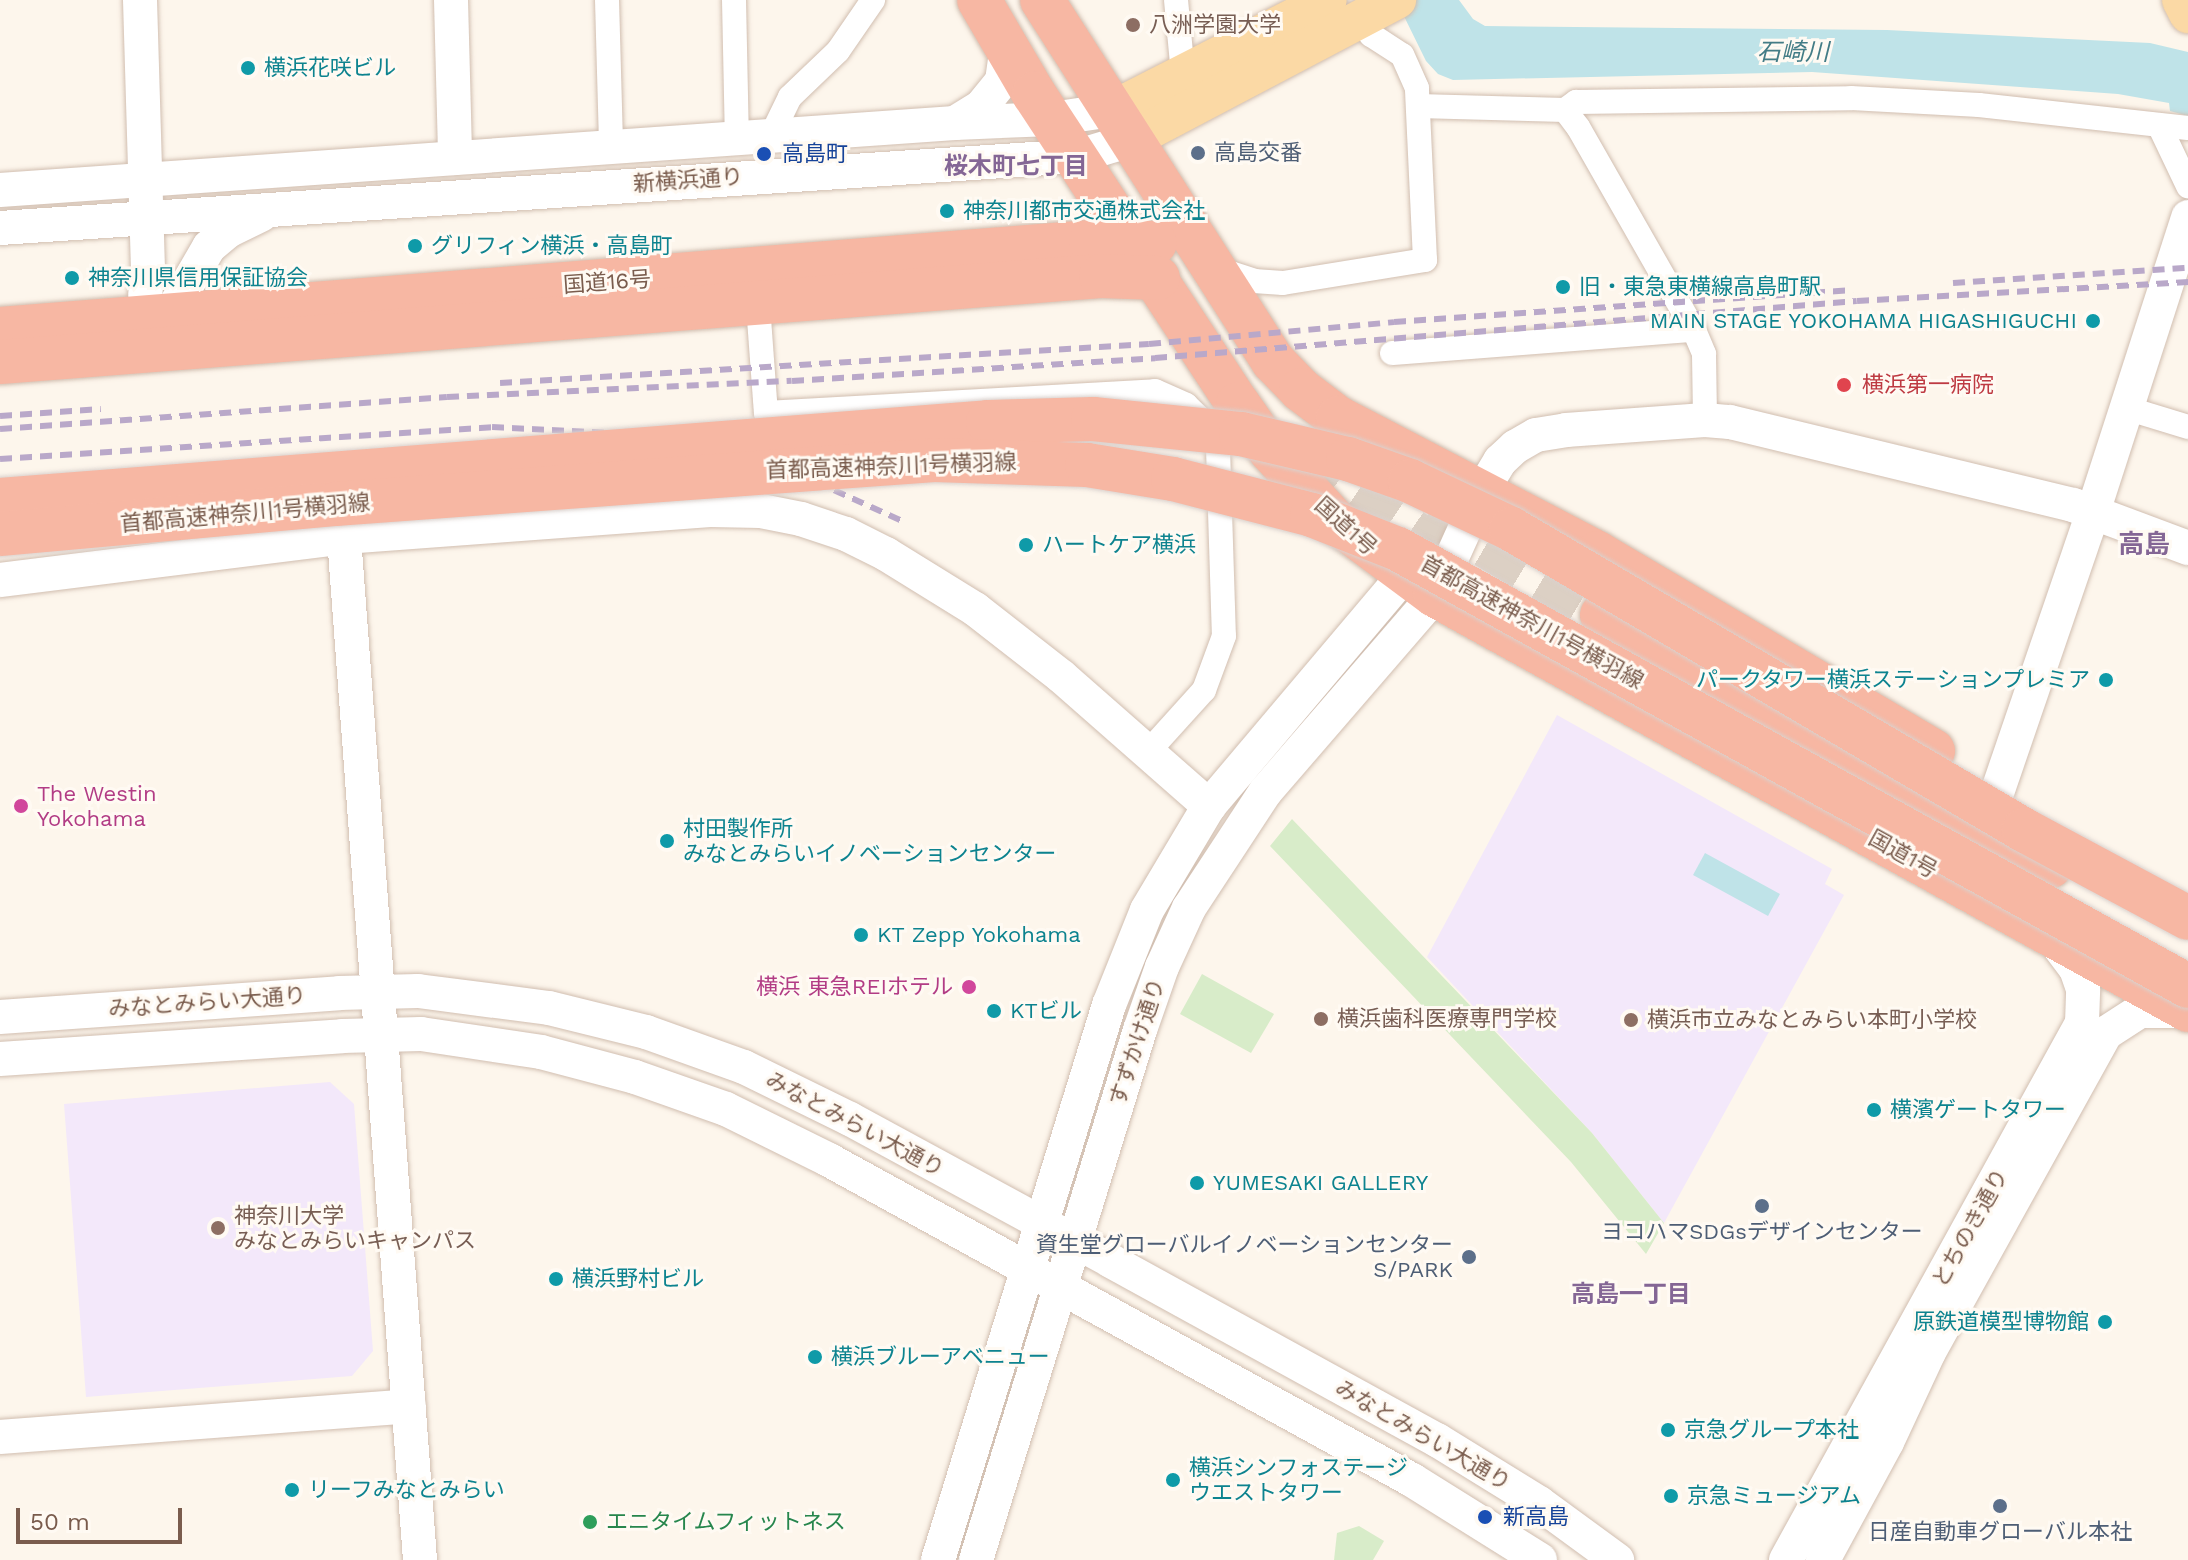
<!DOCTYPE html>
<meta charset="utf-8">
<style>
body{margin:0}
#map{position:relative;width:2188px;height:1560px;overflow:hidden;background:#fdf6ec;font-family:"Work Sans","Noto Sans JP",sans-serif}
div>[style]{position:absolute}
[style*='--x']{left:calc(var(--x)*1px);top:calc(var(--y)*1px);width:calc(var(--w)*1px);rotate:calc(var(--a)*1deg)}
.education>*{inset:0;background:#f3e8fa}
.green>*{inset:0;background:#d8ecc9}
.water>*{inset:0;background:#bfe3e8}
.highway-tunnel>*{height:44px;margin-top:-22px;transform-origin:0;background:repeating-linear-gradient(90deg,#dcd0c4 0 44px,transparent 0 66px)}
.roads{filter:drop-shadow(0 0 2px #d1beb0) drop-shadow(0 0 2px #d1beb0)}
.street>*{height:24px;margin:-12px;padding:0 12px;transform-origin:12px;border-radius:12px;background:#fff}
.secondary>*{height:34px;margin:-17px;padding:0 17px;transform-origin:17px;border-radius:17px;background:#fff}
.primary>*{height:38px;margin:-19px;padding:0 19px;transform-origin:19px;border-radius:19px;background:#fbd9a5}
.highway>*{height:44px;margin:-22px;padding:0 22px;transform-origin:22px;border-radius:22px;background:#f7b7a3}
.rail>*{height:6px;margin-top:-3px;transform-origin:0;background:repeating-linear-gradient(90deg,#b9a8c9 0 12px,transparent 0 20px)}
.bridges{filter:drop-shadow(0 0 2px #dad1cd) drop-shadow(0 0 2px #dad1cd)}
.highway-bridge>*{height:44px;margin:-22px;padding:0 22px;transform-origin:22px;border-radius:22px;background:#f7b7a3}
.dots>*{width:22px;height:22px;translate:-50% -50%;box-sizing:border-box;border:4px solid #fffaf3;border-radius:50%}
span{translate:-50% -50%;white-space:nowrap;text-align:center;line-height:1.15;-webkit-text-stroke:6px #fffaf3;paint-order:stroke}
.education-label{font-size:22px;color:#785e54}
.left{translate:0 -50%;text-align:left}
.culture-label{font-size:22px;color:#0d838f}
.right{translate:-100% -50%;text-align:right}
.service-label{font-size:22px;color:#4e5e75}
.transit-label{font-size:22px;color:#164399}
.street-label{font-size:22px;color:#7a5c4d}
.health-label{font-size:22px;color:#be3a42}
.hotel-label{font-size:22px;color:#b23c85}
.leisure-label{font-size:22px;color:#27864d}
.water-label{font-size:24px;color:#437c86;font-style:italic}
.neighbourhood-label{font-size:24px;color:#846695;font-weight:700}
.quarter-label{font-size:26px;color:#846695;font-weight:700}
.scale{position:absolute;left:16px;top:1508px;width:166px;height:36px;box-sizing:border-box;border:4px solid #7a5c4d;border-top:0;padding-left:10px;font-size:24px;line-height:28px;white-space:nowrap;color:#7a5c4d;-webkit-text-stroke:6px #fffaf3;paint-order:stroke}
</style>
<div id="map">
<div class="education">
<i style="clip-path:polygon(1557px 715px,1832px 869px,1825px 884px,1844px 895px,1664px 1223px,1592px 1133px,1427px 957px)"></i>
<i style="clip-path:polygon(330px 1082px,354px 1104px,373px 1351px,352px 1376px,86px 1397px,64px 1104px)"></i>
</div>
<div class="green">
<i style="clip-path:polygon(1292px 819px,1592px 1133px,1664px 1223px,1646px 1254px,1571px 1162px,1270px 846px)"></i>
<i style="clip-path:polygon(1202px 974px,1274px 1014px,1251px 1053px,1180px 1014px)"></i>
<i style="clip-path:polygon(1359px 1526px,1384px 1541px,1373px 1560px,1334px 1560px,1337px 1533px)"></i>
</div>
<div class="water">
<i style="clip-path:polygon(1396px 0,1459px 0,1473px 19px,1485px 26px,1887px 30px,2150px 43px,2188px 52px,2188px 116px,2170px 111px,2169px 103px,2118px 94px,1812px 72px,1453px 80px,1438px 74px,1426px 61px)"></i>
<i style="clip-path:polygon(1705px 853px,1780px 894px,1768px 916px,1693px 875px)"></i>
</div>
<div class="highway-tunnel">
<i style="--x:1288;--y:441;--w:21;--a:47"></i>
<i style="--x:1302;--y:456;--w:186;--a:34.3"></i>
<i style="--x:1429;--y:512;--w:201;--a:30.8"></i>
</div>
<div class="roads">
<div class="street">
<i style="--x:607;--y:0;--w:147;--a:88.4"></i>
<i style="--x:734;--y:0;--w:138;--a:88.8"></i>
<i style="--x:1176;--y:0;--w:74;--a:84.6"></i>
<i style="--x:1418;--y:106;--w:147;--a:1.6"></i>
<i style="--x:1565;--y:110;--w:21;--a:53"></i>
<i style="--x:1578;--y:127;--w:234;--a:60.3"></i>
<i style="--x:1694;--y:330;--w:26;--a:67"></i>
<i style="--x:1704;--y:354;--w:66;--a:89.1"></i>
<i style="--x:1565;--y:110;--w:14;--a:-36"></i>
<i style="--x:1576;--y:102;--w:275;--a:-0.8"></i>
<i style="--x:1851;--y:98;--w:128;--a:3.1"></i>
<i style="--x:1979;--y:105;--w:210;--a:6.3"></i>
<i style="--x:2159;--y:125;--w:68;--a:64.6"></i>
<i style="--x:771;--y:136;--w:43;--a:-64"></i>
<i style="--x:790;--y:97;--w:66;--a:-43.8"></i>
<i style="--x:838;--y:51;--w:62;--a:-55.5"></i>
<i style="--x:1218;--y:269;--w:38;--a:18"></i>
<i style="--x:1254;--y:281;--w:29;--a:4"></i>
<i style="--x:1283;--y:283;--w:144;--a:-9.2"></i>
<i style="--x:1425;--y:260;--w:172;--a:-92.7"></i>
<i style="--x:1417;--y:88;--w:36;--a:-114"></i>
<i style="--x:1402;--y:55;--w:37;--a:-147"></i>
<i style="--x:1371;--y:35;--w:19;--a:-125"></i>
<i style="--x:758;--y:305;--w:108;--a:85.8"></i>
<i style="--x:766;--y:413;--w:390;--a:-3.2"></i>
<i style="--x:1155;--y:391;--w:34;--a:24"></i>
<i style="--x:1186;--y:405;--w:30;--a:44"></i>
<i style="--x:1208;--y:426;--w:24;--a:66"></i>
<i style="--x:1218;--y:448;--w:188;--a:88.2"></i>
<i style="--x:1224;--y:636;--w:58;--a:110.3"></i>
<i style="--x:1204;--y:690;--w:84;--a:132.1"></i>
<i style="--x:1392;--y:353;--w:303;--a:-4.4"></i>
<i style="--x:2126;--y:408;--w:65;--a:17"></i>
</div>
<div class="secondary">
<i style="--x:140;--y:0;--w:268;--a:88.3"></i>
<i style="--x:148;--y:268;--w:27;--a:96"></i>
<i style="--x:451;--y:0;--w:158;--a:88.5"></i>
<i style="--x:955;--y:123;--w:31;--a:-32"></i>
<i style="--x:981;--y:107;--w:33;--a:-51"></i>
<i style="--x:1002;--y:81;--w:35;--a:-82"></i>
<i style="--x:0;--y:190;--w:957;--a:-4.01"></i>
<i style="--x:955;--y:123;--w:96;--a:-2.4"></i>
<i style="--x:1051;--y:119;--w:62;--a:-8.4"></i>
<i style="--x:0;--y:228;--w:1080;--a:-3.82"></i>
<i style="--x:1078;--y:156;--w:55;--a:-16.8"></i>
<i style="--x:158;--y:335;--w:102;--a:-59.9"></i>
<i style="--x:209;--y:247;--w:25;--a:-40"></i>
<i style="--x:228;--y:231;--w:37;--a:-26"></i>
<i style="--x:344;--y:537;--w:1026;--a:85.75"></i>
<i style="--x:0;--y:580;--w:347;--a:-7.1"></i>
<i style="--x:344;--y:537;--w:367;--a:-4.2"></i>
<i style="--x:710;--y:510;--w:51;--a:1.1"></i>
<i style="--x:761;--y:511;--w:41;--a:11.3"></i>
<i style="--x:801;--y:519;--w:47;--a:18.4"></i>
<i style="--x:846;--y:534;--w:45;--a:26.6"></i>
<i style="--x:886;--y:554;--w:105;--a:31.7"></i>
<i style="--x:975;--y:609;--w:110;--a:38"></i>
<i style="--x:1062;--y:677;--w:196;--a:41.3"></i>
<i style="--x:1998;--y:790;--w:294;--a:-71.1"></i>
<i style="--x:2093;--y:512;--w:310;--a:-72.1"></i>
<i style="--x:0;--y:1017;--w:340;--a:-4"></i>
<i style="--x:339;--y:993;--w:79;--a:-1.5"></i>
<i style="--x:418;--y:991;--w:132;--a:7.4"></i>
<i style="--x:549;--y:1008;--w:100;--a:13.9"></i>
<i style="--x:646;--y:1032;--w:104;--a:19.7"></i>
<i style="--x:744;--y:1067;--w:118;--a:26.1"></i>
<i style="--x:850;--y:1119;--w:297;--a:28.5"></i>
<i style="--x:1111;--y:1261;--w:372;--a:28.8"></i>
<i style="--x:1437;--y:1440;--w:120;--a:31.7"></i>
<i style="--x:1539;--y:1503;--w:97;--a:36.2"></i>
<i style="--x:0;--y:1059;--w:343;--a:-3.8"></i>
<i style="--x:342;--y:1036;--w:79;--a:-1.5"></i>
<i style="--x:421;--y:1034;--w:121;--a:8.5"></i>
<i style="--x:541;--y:1052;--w:97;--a:14.9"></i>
<i style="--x:635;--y:1077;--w:96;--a:19.4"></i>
<i style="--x:726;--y:1109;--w:115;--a:26.3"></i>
<i style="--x:829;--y:1160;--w:665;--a:28.76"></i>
<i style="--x:1412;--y:1480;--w:151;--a:32"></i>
<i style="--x:0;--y:1437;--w:410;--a:-4.3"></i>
<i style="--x:938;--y:1560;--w:581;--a:-72.88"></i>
<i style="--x:1109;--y:1005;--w:102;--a:-68.2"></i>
<i style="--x:1147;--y:910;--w:121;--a:-59.2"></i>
<i style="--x:1209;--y:806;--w:327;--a:-49.8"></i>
<i style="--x:976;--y:1560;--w:555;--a:-72.81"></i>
<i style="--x:1140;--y:1030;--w:67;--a:-70.8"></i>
<i style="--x:1162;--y:967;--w:65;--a:-65.4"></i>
<i style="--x:1189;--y:908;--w:140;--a:-56.7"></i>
<i style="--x:1266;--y:791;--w:259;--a:-49.2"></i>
<i style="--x:1435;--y:595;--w:114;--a:-65.7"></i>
<i style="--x:1482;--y:491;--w:35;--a:-59"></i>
<i style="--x:1500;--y:461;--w:21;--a:-43"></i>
<i style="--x:1515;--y:447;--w:24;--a:-30"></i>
<i style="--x:1536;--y:435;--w:30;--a:-9"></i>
<i style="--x:1566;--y:430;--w:139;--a:-4.1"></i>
<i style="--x:1705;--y:420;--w:25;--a:5"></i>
<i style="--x:1730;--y:422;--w:353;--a:13.6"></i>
<i style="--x:2073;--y:505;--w:123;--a:20.5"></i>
<i style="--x:1786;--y:1560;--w:613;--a:-61.14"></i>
<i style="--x:2082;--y:1023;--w:34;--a:-88"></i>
<i style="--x:2083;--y:989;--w:21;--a:-109"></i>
<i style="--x:2076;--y:969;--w:39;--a:-127"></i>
<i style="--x:1823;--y:1560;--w:134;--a:-61.5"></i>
<i style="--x:1887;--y:1442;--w:99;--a:-65"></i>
<i style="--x:1929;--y:1352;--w:365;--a:-61"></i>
<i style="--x:2106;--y:1033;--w:40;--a:-32.9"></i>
<i style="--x:2140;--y:1011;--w:48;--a:0"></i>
</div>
<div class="primary">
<i style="--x:2181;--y:0;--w:16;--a:63"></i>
<i style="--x:1112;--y:110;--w:242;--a:-27"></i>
<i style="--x:1131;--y:140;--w:301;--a:-27.8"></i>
</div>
<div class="highway">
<i style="--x:979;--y:0;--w:109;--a:59.7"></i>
<i style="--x:1034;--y:94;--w:371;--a:56.7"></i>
<i style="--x:1238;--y:404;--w:56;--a:55.2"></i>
<i style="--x:1270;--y:450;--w:95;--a:47.6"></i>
<i style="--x:1334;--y:520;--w:126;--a:36.6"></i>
<i style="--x:1435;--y:595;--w:860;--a:28.86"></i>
<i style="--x:1042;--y:0;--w:429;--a:57.4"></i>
<i style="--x:1273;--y:361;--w:40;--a:46"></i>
<i style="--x:1301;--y:390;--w:46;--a:37.1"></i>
<i style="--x:1338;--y:418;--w:292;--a:27.5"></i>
<i style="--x:1597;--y:553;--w:390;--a:30.5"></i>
<i style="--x:0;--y:329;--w:1094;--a:-4.56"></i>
<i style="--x:1091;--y:242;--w:64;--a:0.9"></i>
<i style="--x:0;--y:362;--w:1104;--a:-4.47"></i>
<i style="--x:1101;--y:276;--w:57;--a:2"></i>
<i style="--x:1602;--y:615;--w:514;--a:29.26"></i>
</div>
</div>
<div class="rail">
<i style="--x:1953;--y:283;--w:235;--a:-3.7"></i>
<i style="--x:500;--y:383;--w:650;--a:-3.44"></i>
<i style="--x:1149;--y:344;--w:246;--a:-5.1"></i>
<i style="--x:1394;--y:322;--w:460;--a:-4"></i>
<i style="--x:0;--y:416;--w:101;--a:-4"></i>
<i style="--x:0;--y:429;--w:448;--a:-4.1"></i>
<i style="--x:447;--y:397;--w:345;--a:-2.7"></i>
<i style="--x:792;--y:381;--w:364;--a:-3.6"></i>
<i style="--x:1155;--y:358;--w:704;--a:-4.64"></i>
<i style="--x:1857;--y:301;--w:332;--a:-3.3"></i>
<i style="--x:0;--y:459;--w:493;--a:-3.7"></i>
<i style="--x:492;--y:427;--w:119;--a:2.9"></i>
<i style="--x:611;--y:433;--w:114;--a:10.1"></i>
<i style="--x:723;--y:453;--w:97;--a:17.3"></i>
<i style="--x:816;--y:482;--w:94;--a:24.4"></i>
</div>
<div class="bridges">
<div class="highway-bridge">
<i style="--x:0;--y:500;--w:991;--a:-4.51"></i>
<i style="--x:988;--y:422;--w:105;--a:-1.6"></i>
<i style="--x:1093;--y:419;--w:149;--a:5.8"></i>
<i style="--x:1241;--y:434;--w:110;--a:13.2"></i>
<i style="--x:1348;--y:459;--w:66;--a:19.5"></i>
<i style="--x:1410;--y:481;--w:112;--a:25.4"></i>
<i style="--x:1511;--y:529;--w:595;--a:30.4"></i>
<i style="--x:2024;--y:830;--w:186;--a:28.2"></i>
<i style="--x:0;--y:534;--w:336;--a:-5.1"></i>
<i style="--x:335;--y:504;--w:601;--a:-4.2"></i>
<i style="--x:934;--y:460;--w:153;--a:1.9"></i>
<i style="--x:1087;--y:465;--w:87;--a:9.2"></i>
<i style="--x:1173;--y:479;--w:144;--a:14.5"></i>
<i style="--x:1312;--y:515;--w:92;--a:21.6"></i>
<i style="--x:1398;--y:549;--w:903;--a:28.95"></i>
</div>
</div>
<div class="dots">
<i style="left:1133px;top:25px;background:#8d6e63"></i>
<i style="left:248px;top:68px;background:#0f9aa8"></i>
<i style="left:1198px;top:153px;background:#5c6f8a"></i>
<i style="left:764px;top:154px;background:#1a4fb4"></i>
<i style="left:947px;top:211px;background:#0f9aa8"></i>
<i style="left:415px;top:246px;background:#0f9aa8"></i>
<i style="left:72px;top:278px;background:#0f9aa8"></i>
<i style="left:1563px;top:287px;background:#0f9aa8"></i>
<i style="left:2093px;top:321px;background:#0f9aa8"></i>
<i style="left:1844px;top:385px;background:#e0444e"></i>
<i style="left:1026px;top:545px;background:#0f9aa8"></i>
<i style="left:2106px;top:680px;background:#0f9aa8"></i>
<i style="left:21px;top:806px;background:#d1479c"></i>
<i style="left:667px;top:841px;background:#0f9aa8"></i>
<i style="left:861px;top:935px;background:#0f9aa8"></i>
<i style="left:969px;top:987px;background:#d1479c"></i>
<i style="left:994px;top:1011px;background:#0f9aa8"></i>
<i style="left:1321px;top:1019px;background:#8d6e63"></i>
<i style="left:1631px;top:1020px;background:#8d6e63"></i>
<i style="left:1874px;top:1110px;background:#0f9aa8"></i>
<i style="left:1197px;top:1183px;background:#0f9aa8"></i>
<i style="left:1762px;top:1206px;background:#5c6f8a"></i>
<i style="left:218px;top:1228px;background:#8d6e63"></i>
<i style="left:1469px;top:1257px;background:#5c6f8a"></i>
<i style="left:556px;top:1279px;background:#0f9aa8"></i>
<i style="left:2105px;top:1322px;background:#0f9aa8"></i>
<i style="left:815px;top:1357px;background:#0f9aa8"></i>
<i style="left:1668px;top:1430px;background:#0f9aa8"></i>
<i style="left:1173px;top:1480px;background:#0f9aa8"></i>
<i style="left:292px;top:1490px;background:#0f9aa8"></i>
<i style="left:1671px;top:1496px;background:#0f9aa8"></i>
<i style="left:2000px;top:1506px;background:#5c6f8a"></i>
<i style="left:1485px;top:1517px;background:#1a4fb4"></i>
<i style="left:590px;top:1522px;background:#2e9e5b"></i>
</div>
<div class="education-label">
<span class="left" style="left:1149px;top:25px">八洲学園大学</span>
<span class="left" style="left:1337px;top:1019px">横浜歯科医療専門学校</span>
<span class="left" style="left:1647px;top:1020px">横浜市立みなとみらい本町小学校</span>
<span class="left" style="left:234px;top:1228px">神奈川大学<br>みなとみらいキャンパス</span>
</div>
<div class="culture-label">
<span class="left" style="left:264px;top:68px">横浜花咲ビル</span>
<span class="left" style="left:963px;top:211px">神奈川都市交通株式会社</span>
<span class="left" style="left:431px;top:246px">グリフィン横浜・高島町</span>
<span class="left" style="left:88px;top:278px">神奈川県信用保証協会</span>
<span class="left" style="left:1579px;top:287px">旧・東急東横線高島町駅</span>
<span class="right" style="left:2077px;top:321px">MAIN STAGE YOKOHAMA HIGASHIGUCHI</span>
<span class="left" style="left:1042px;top:545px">ハートケア横浜</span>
<span class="right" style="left:2090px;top:680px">パークタワー横浜ステーションプレミア</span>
<span class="left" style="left:683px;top:841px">村田製作所<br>みなとみらいイノベーションセンター</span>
<span class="left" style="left:877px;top:935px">KT Zepp Yokohama</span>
<span class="left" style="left:1010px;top:1011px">KTビル</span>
<span class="left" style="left:1890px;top:1110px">横濱ゲートタワー</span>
<span class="left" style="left:1213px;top:1183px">YUMESAKI GALLERY</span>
<span class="left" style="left:572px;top:1279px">横浜野村ビル</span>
<span class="right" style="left:2089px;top:1322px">原鉄道模型博物館</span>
<span class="left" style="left:831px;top:1357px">横浜ブルーアベニュー</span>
<span class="left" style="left:1684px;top:1430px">京急グループ本社</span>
<span class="left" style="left:1189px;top:1480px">横浜シンフォステージ<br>ウエストタワー</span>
<span class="left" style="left:308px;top:1490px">リーフみなとみらい</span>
<span class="left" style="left:1687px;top:1496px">京急ミュージアム</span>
</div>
<div class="service-label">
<span class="left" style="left:1214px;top:153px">高島交番</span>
<span style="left:1762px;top:1232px">ヨコハマSDGsデザインセンター</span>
<span class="right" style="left:1453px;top:1257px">資生堂グローバルイノベーションセンター<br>S/PARK</span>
<span style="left:2000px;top:1532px">日産自動車グローバル本社</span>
</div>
<div class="transit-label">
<span class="left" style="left:782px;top:154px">高島町</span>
<span class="left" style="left:1503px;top:1517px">新高島</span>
</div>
<div class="street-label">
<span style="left:688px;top:180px;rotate:-4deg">新横浜通り</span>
<span style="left:607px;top:282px;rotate:-4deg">国道16号</span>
<span style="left:891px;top:466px;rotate:-2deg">首都高速神奈川1号横羽線</span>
<span style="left:245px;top:513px;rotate:-5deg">首都高速神奈川1号横羽線</span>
<span style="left:1346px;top:526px;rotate:42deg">国道1号</span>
<span style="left:1532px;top:622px;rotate:29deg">首都高速神奈川1号横羽線</span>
<span style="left:1903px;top:854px;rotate:29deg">国道1号</span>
<span style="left:207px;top:1002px;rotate:-4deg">みなとみらい大通り</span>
<span style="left:1137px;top:1042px;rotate:-72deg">すずかけ通り</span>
<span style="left:855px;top:1124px;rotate:28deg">みなとみらい大通り</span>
<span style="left:1970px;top:1228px;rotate:-61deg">とちのき通り</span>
<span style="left:1423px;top:1435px;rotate:30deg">みなとみらい大通り</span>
</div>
<div class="health-label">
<span class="left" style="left:1862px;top:385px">横浜第一病院</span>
</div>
<div class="hotel-label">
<span class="left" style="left:37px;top:806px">The Westin<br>Yokohama</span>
<span class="right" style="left:953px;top:987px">横浜 東急REIホテル</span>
</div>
<div class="leisure-label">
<span class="left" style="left:606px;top:1522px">エニタイムフィットネス</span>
</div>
<div class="water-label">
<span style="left:1793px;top:53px">石崎川</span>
</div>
<div class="neighbourhood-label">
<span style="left:1016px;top:167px">桜木町七丁目</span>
<span style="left:1631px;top:1295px">高島一丁目</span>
</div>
<div class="quarter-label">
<span style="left:2144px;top:545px">高島</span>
</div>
<div class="scale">50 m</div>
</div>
